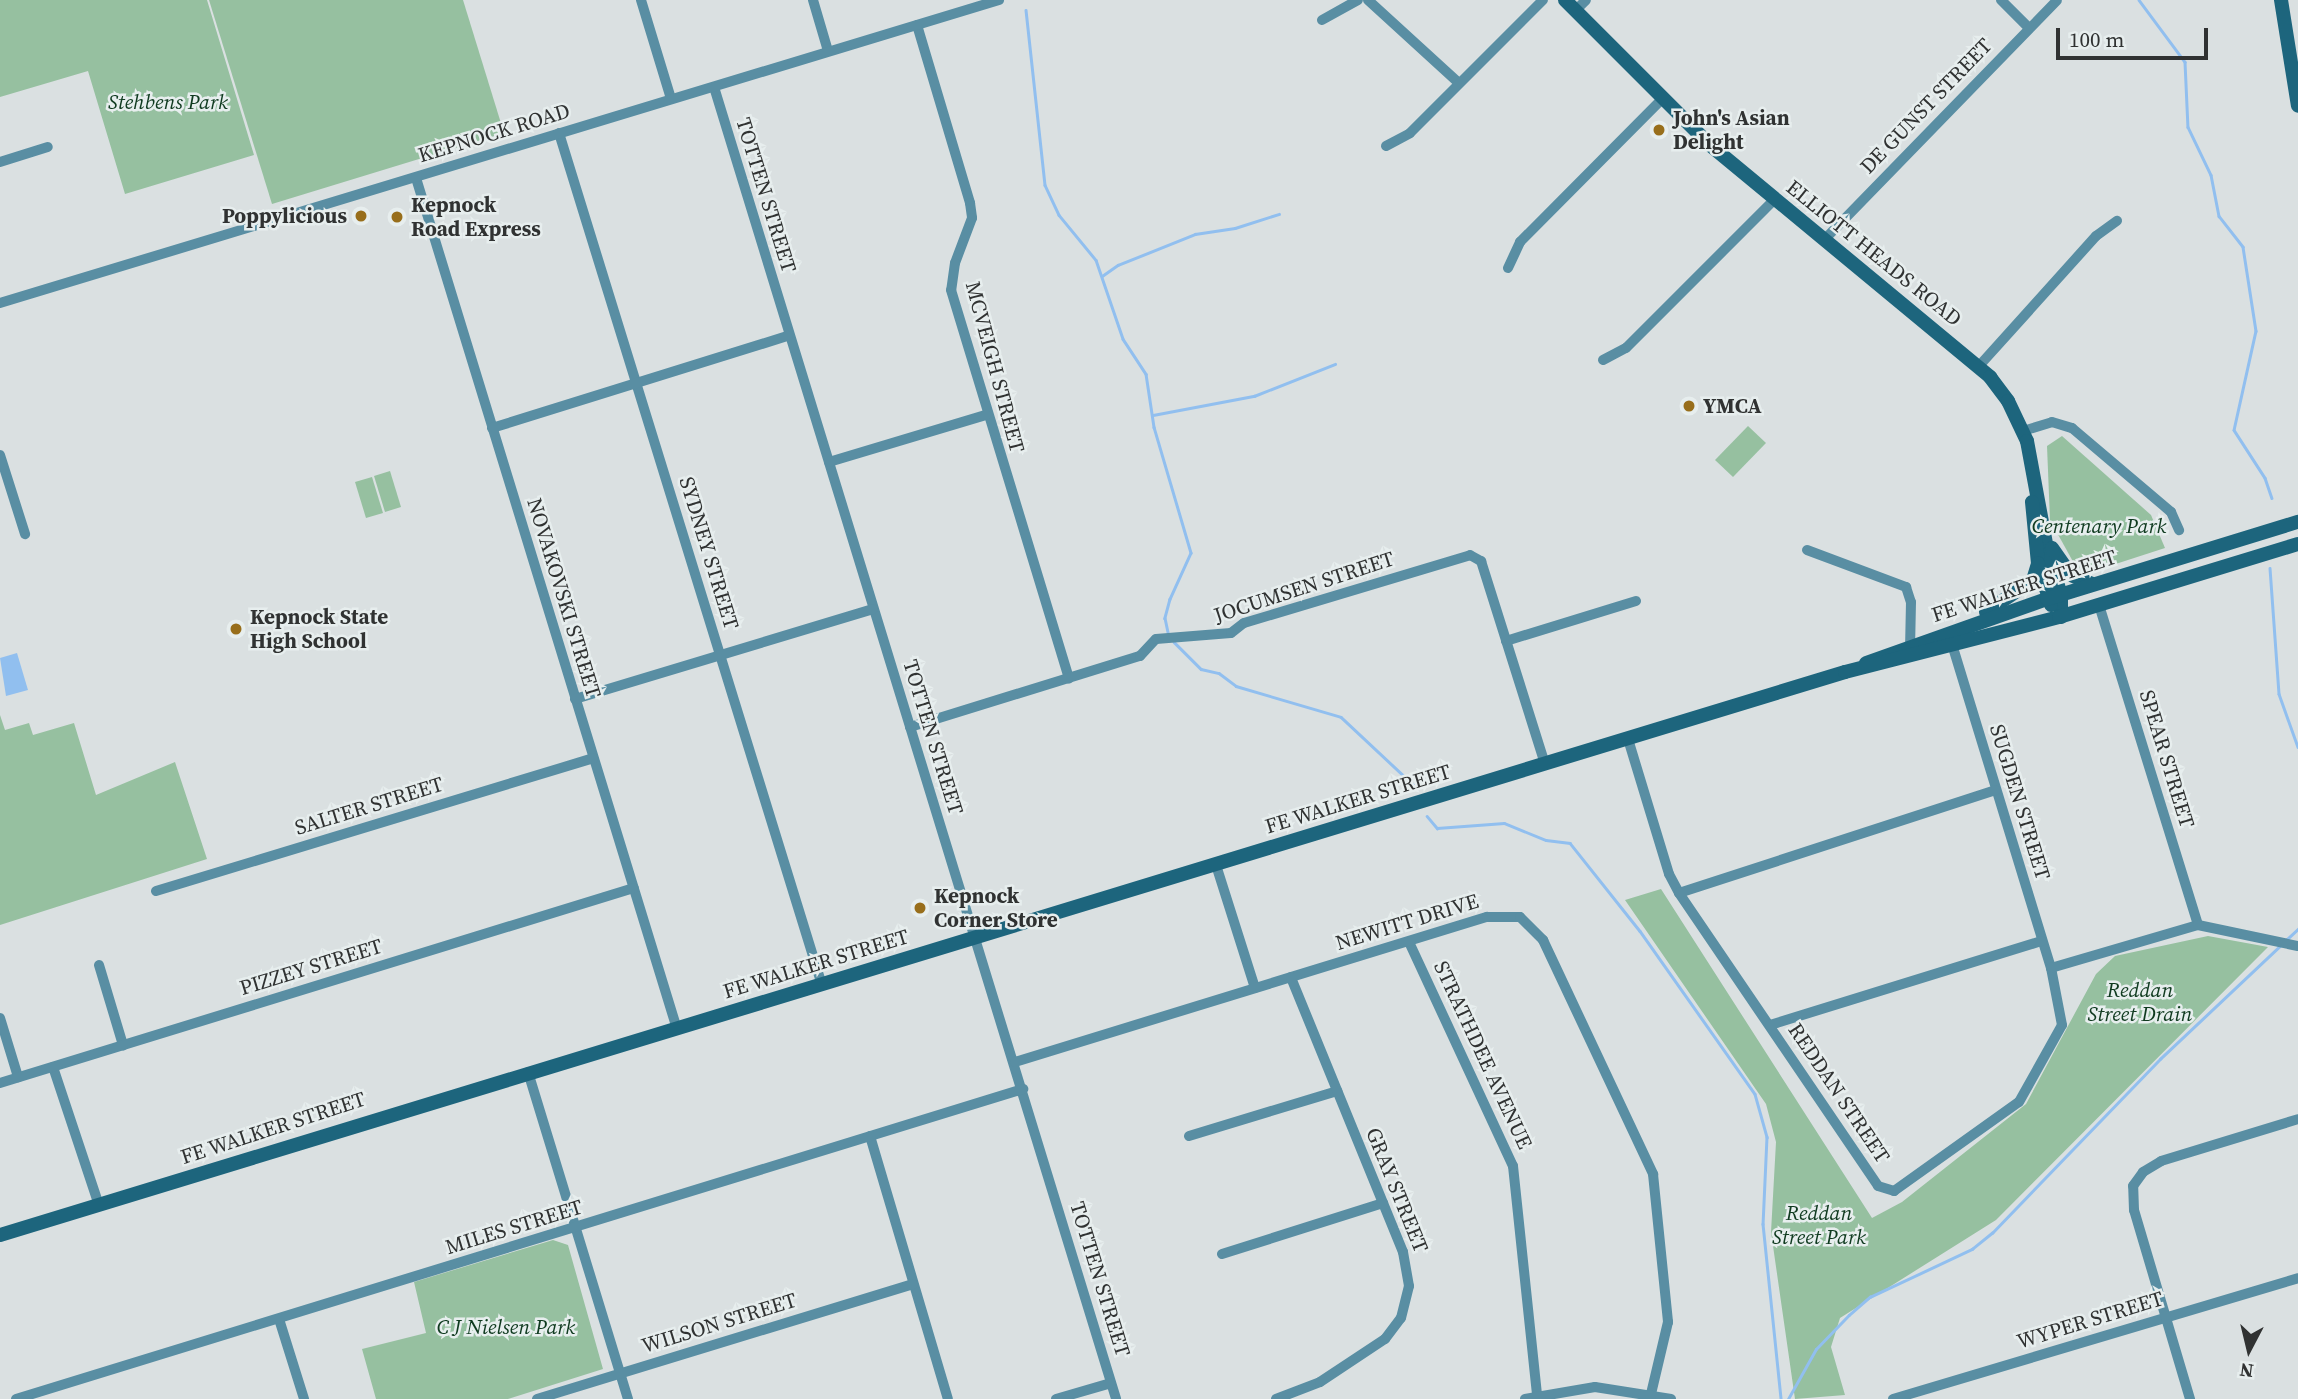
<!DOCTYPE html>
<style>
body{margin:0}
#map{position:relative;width:2298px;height:1399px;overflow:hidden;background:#dae0e1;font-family:"Source Serif 4",serif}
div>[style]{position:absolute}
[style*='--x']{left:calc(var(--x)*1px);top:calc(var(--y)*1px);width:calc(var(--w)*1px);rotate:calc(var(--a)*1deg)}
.green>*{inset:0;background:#96c0a0}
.water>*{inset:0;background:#91bfef}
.stream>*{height:2.5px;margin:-1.25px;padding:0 1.25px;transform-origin:1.25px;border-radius:1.25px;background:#91bfef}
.street>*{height:10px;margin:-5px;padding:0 5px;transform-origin:5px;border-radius:5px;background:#598ea3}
.secondary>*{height:14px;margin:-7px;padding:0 7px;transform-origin:7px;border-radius:7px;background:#1d657d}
.dots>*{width:19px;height:19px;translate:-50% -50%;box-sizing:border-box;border:4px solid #e7eeee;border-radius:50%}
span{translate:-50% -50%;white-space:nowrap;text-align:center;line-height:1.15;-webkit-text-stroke:5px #e7eeee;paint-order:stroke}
.park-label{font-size:21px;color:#0f3a1f;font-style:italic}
.street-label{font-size:21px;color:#303232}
.poi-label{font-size:21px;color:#303232;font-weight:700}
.left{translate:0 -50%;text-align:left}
.right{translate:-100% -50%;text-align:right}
.north{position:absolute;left:2214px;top:1315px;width:70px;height:70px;-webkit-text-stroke:5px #e7eeee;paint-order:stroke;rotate:187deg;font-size:19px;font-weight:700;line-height:28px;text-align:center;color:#303232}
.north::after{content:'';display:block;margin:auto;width:24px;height:32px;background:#303232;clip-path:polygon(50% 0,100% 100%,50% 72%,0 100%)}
.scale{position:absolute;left:2056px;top:28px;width:152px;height:32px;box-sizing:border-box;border:4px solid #303232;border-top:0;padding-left:9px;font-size:21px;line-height:24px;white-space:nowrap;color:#303232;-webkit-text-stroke:5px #e7eeee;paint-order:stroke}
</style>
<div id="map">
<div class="green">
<i style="clip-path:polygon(0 0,207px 0,254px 155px,125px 194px,88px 71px,0 97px)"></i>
<i style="clip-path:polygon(209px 0,463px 0,504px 133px,272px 204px)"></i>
<i style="clip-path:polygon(1748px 426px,1766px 443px,1733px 477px,1715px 460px)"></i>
<i style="clip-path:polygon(2062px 436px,2151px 515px,2165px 548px,2094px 571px,2076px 567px,2050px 520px,2047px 446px)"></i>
<i style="clip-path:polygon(390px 471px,401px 507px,385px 512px,374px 476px)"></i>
<i style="clip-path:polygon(372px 477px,383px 513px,366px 518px,355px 482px)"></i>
<i style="clip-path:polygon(0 715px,5px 730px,29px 723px,33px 735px,74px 723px,96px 795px,175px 762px,207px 859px,0 925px)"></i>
<i style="clip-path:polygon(1661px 889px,1872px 1218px,1902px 1202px,2026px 1104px,2096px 974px,2115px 956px,2208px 936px,2268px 947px,1996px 1220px,1840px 1318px,1831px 1347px,1845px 1395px,1795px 1399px,1771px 1232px,1776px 1142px,1766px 1104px,1625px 900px)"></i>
<i style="clip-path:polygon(553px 1240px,568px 1245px,603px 1369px,508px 1399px,376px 1399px,362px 1349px,426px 1333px,414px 1282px)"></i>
</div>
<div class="water">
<i style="clip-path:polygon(17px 653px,28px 690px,6px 696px,0 658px)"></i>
</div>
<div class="stream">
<i style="--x:2139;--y:0;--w:77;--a:53.4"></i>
<i style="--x:2185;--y:62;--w:65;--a:87.4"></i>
<i style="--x:2188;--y:127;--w:53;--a:64.4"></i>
<i style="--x:2211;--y:175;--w:42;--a:79"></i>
<i style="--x:2219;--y:216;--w:39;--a:52"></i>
<i style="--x:2243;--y:247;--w:85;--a:81.2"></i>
<i style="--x:2256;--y:331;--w:101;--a:102.5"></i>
<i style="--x:2234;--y:430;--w:57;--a:57.1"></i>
<i style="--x:2265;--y:478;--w:21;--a:71"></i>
<i style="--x:1026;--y:10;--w:176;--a:83.8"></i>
<i style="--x:1045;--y:185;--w:33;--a:65"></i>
<i style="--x:1059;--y:215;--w:58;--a:50.6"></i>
<i style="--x:1096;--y:260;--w:83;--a:71.1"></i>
<i style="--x:1123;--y:339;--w:42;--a:56.7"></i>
<i style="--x:1146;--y:374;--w:54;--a:81.4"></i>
<i style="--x:1154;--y:427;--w:131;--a:73.6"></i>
<i style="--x:1191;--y:553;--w:51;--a:114.5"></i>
<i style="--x:1170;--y:599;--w:20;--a:105"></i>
<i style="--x:1165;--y:618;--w:14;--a:78"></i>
<i style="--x:1102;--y:276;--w:19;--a:-35"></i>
<i style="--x:1118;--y:265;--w:83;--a:-21.9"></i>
<i style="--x:1195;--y:234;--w:40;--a:-8.5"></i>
<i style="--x:1235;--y:228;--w:46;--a:-17.7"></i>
<i style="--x:1153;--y:415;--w:103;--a:-10.7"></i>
<i style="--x:1254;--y:396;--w:87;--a:-21.6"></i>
<i style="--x:2270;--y:568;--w:126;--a:85.9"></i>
<i style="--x:2279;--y:694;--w:56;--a:70.3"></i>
<i style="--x:1174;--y:642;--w:38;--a:45"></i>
<i style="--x:1201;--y:669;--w:18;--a:13"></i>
<i style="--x:1219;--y:673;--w:21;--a:37"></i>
<i style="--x:1236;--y:686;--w:109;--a:16.4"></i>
<i style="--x:1341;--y:717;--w:104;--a:43.1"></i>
<i style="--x:1427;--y:816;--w:16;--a:50"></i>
<i style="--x:1437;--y:828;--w:67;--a:-4.3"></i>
<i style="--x:1504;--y:823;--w:45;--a:22"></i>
<i style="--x:1546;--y:840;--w:24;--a:7"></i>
<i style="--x:1570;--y:843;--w:112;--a:51.5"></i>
<i style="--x:1640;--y:931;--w:199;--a:54.8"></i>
<i style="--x:1755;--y:1094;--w:45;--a:74.4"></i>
<i style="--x:1767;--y:1137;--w:87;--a:92.6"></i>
<i style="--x:1763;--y:1224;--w:176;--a:84.1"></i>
<i style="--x:2285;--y:941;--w:18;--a:-43"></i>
<i style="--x:1788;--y:1399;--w:57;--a:-60.8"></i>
<i style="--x:1816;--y:1349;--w:47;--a:-45.9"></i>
<i style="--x:1849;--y:1315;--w:28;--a:-41"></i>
<i style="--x:1870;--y:1297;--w:113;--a:-25.2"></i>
<i style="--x:1972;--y:1249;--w:26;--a:-39"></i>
<i style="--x:1992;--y:1233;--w:242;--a:-46"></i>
<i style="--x:2160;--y:1059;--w:165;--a:-43.3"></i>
</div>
<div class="street">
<i style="--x:641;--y:0;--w:103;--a:73.1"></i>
<i style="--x:813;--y:0;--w:53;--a:73.6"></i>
<i style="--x:1368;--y:0;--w:123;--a:42.4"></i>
<i style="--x:2001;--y:0;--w:38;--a:45"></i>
<i style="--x:1576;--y:10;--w:14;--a:-45"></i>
<i style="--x:1322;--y:20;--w:41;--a:-29.1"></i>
<i style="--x:917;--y:25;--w:186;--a:73.4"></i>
<i style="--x:970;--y:203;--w:15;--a:82"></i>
<i style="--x:972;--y:218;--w:48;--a:110.7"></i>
<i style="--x:955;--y:263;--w:27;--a:98"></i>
<i style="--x:951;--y:290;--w:406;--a:73.1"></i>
<i style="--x:714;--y:87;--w:1372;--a:72.96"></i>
<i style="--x:559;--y:133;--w:892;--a:72.85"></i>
<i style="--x:1386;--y:146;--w:27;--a:-28"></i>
<i style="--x:1410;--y:133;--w:188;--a:-45"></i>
<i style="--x:0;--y:162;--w:50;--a:-17.4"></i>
<i style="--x:416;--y:178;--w:890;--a:72.95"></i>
<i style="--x:1824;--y:240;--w:334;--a:-45.8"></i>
<i style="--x:1508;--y:268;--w:29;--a:-65"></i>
<i style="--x:1520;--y:242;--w:202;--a:-45.2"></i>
<i style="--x:0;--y:303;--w:1044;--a:-16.87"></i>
<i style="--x:1603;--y:360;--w:26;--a:-28"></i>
<i style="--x:1626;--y:348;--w:211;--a:-45"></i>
<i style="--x:1979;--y:366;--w:175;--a:-48"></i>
<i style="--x:2096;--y:236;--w:26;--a:-36"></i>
<i style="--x:492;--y:428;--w:310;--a:-17.3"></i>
<i style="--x:2023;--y:431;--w:30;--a:-17"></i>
<i style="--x:2052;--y:422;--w:21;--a:17"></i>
<i style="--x:2072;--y:428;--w:130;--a:40.3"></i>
<i style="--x:2171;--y:512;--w:20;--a:66"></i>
<i style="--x:0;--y:455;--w:83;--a:72.4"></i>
<i style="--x:829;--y:462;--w:164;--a:-16.7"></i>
<i style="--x:1807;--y:550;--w:106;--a:20.5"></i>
<i style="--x:1906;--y:587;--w:16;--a:72"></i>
<i style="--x:1911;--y:602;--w:49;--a:91.2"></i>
<i style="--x:2099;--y:605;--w:335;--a:72.8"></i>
<i style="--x:1506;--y:641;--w:136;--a:-17.1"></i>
<i style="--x:575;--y:699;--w:311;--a:-16.8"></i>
<i style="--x:910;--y:727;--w:241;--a:-17.2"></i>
<i style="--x:1140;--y:656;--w:23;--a:-47"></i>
<i style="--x:1156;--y:639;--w:75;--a:-4.6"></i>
<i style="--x:1231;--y:633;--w:16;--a:-38"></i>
<i style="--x:1244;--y:623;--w:236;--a:-16.7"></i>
<i style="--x:1470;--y:555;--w:13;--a:29"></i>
<i style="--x:1481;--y:561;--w:213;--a:72.5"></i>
<i style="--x:1628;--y:739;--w:141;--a:73.1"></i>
<i style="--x:1669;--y:874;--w:21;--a:62"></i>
<i style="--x:1679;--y:893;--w:354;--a:55.8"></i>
<i style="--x:1878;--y:1186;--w:17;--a:17"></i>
<i style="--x:1894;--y:1191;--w:153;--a:-35.5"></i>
<i style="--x:2019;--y:1102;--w:88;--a:-60.8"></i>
<i style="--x:2062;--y:1025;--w:58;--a:-100.9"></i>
<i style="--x:2051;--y:968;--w:336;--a:-107"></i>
<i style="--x:1216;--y:865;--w:129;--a:72.4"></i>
<i style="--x:156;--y:891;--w:457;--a:-16.9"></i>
<i style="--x:1679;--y:893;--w:333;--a:-18"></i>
<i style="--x:1409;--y:942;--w:247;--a:65.1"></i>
<i style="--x:1513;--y:1166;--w:230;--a:84"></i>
<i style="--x:99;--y:965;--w:84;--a:73.3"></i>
<i style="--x:2051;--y:968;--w:153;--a:-16.3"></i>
<i style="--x:2198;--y:925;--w:102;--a:11.9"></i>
<i style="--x:0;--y:1018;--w:62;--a:73"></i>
<i style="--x:1770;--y:1025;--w:284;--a:-17.2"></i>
<i style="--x:1015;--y:1062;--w:494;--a:-17.1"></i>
<i style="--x:1487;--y:917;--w:33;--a:0"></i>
<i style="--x:1520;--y:917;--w:33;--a:45"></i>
<i style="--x:1543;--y:940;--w:259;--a:64.8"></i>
<i style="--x:1653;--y:1174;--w:149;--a:84.2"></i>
<i style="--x:1668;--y:1322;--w:74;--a:103.3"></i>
<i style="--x:53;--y:1067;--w:145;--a:71.6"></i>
<i style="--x:528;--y:1072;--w:342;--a:73"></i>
<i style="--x:0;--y:1083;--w:663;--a:-17.1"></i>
<i style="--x:870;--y:1136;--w:274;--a:73.5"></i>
<i style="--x:1189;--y:1136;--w:155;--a:-16.9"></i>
<i style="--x:1222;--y:1254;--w:169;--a:-17.6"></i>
<i style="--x:279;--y:1319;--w:84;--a:72.6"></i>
<i style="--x:16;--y:1399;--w:1054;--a:-17.11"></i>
<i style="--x:537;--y:1399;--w:393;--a:-17"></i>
<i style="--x:1056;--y:1399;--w:57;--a:-16.2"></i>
<i style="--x:1276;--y:1399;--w:47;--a:-21.1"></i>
<i style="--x:1320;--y:1382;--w:78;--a:-33.5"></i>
<i style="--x:1385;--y:1339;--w:26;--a:-53"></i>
<i style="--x:1401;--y:1318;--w:33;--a:-76"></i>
<i style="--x:1409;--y:1286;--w:35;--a:-100"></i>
<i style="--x:1403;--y:1252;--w:297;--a:-112.2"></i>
<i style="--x:1525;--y:1399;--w:71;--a:-9.7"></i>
<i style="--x:1595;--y:1387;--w:77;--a:9"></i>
<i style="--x:1893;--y:1399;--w:423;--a:-16.6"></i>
<i style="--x:2190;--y:1399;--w:197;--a:-106.5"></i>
<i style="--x:2134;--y:1210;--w:24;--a:-92"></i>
<i style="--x:2133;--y:1186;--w:17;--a:-54"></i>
<i style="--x:2143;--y:1172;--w:21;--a:-31"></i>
<i style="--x:2161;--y:1161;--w:143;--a:-17"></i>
</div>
<div class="secondary">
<i style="--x:1565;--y:0;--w:205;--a:45"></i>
<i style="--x:1710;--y:145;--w:364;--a:39.6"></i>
<i style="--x:1990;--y:377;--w:30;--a:53"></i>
<i style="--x:2008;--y:401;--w:44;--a:64.6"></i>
<i style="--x:2027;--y:441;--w:115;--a:79.5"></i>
<i style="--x:2048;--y:554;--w:43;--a:72.4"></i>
<i style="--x:2061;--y:595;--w:22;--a:90"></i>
<i style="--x:2281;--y:0;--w:107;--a:80.9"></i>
<i style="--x:2032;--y:502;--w:61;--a:84.4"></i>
<i style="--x:2038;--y:563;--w:44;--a:72.8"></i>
<i style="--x:2052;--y:548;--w:33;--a:55"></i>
<i style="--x:2071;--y:575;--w:23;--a:23"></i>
<i style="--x:1986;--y:612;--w:57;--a:-34.2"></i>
<i style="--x:2033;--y:580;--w:17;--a:-73"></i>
<i style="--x:1866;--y:663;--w:192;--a:-19.5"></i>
<i style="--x:2047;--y:599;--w:263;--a:-17.1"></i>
<i style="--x:0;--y:1235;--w:1929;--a:-16.97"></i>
<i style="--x:1845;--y:672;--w:221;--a:-14.4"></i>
<i style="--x:2059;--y:617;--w:250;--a:-17"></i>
</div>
<div class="dots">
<i style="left:1659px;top:130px;background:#986e1b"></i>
<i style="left:361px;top:216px;background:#986e1b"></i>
<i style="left:397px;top:217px;background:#986e1b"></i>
<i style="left:1689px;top:406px;background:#986e1b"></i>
<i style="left:236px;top:629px;background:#986e1b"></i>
<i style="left:920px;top:908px;background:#986e1b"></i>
</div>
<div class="park-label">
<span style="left:168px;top:102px">Stehbens Park</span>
<span style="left:2099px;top:526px">Centenary Park</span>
<span style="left:2140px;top:1002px">Reddan<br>Street Drain</span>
<span style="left:1819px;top:1225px">Reddan<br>Street Park</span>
<span style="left:506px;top:1327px">C J Nielsen Park</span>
</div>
<div class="street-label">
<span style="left:1926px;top:106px;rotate:-46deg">DE GUNST STREET</span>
<span style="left:494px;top:133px;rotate:-17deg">KEPNOCK ROAD</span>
<span style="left:766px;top:195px;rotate:73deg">TOTTEN STREET</span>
<span style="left:1874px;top:253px;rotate:39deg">ELLIOTT HEADS ROAD</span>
<span style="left:995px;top:367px;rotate:75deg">MCVEIGH STREET</span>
<span style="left:709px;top:553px;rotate:73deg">SYDNEY STREET</span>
<span style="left:2024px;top:586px;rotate:-18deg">FE WALKER STREET</span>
<span style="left:1304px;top:587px;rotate:-18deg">JOCUMSEN STREET</span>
<span style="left:564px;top:598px;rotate:73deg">NOVAKOVSKI STREET</span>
<span style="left:933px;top:737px;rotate:73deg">TOTTEN STREET</span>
<span style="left:2167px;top:759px;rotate:73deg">SPEAR STREET</span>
<span style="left:1358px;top:799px;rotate:-17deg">FE WALKER STREET</span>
<span style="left:2020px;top:802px;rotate:73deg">SUGDEN STREET</span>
<span style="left:369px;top:806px;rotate:-17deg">SALTER STREET</span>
<span style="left:1407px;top:922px;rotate:-17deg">NEWITT DRIVE</span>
<span style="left:816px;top:964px;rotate:-17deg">FE WALKER STREET</span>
<span style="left:311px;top:967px;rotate:-17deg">PIZZEY STREET</span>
<span style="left:1483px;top:1055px;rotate:65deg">STRATHDEE AVENUE</span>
<span style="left:1839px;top:1093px;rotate:56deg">REDDAN STREET</span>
<span style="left:273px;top:1128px;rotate:-18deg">FE WALKER STREET</span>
<span style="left:1397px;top:1190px;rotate:68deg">GRAY STREET</span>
<span style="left:514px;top:1227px;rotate:-17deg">MILES STREET</span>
<span style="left:1100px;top:1279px;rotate:73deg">TOTTEN STREET</span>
<span style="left:2090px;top:1320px;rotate:-17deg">WYPER STREET</span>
<span style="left:719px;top:1323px;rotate:-17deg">WILSON STREET</span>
</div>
<div class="poi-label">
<span class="left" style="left:1673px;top:130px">John's Asian<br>Delight</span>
<span class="left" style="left:411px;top:217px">Kepnock<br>Road Express</span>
<span class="right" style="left:347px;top:216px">Poppylicious</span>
<span class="left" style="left:1703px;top:406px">YMCA</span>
<span class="left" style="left:250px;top:629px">Kepnock State<br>High School</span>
<span class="left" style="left:934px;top:908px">Kepnock<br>Corner Store</span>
</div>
<div class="north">N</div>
<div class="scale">100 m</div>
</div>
